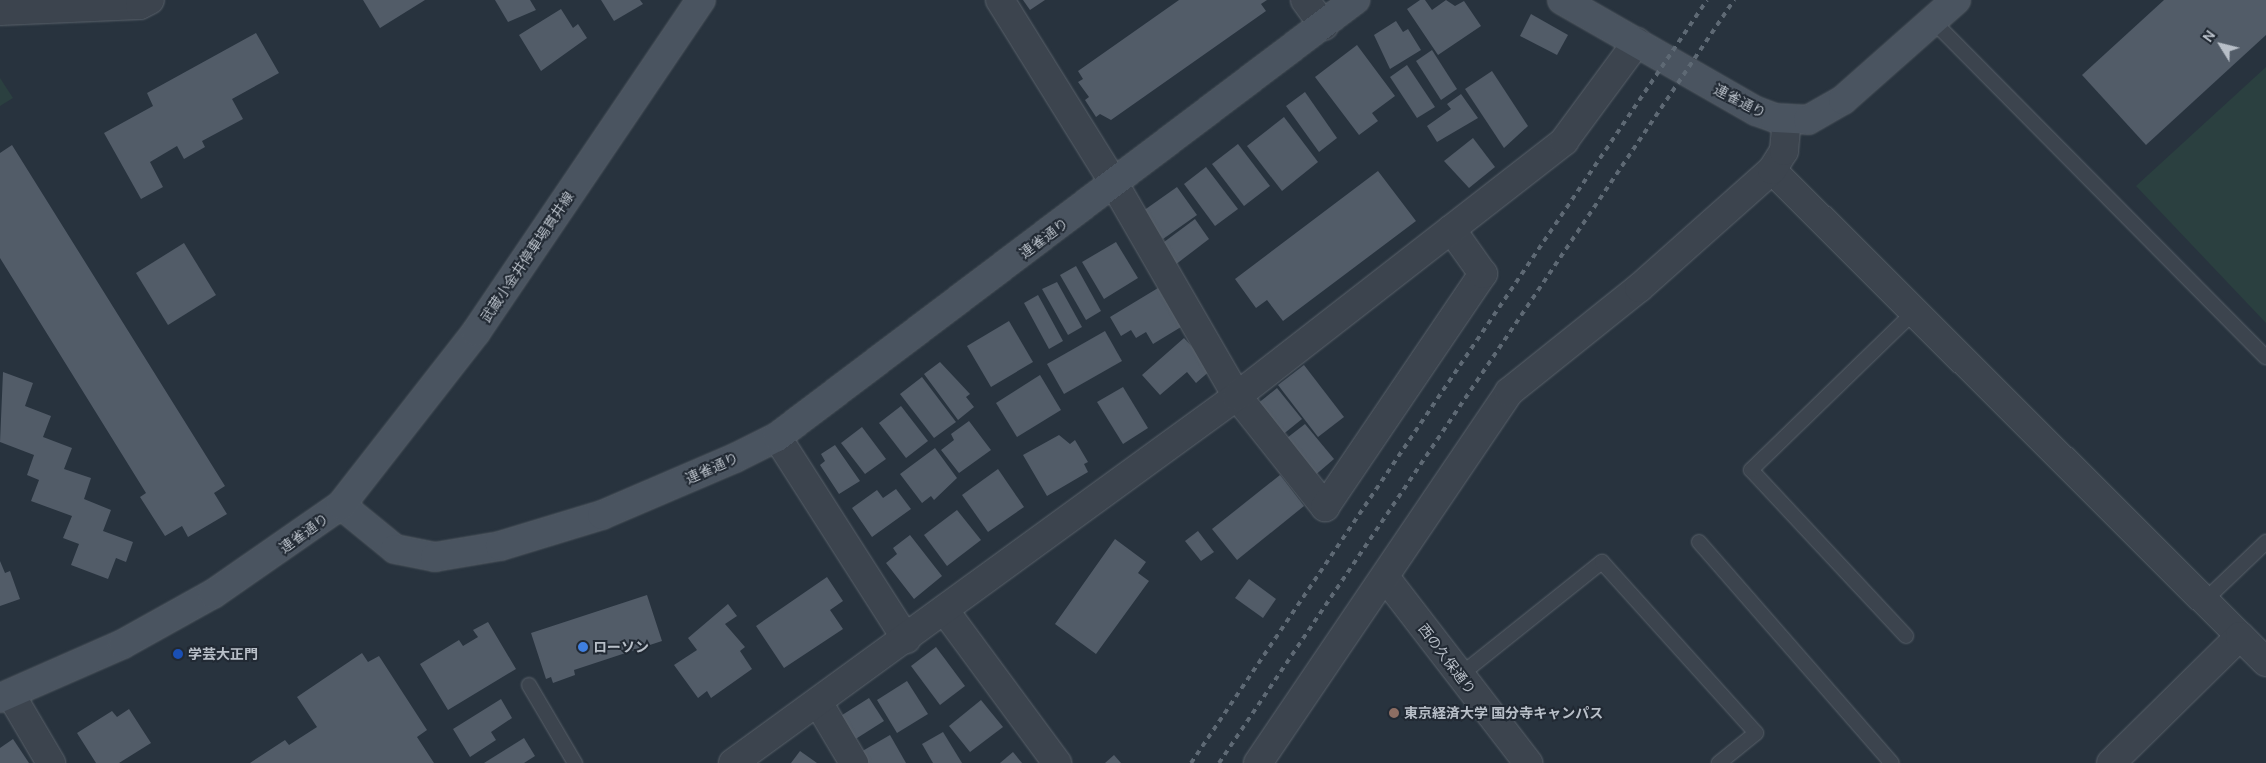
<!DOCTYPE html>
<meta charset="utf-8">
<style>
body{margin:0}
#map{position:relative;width:2266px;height:763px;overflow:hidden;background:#28333e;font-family:"DM Sans","Noto Sans JP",sans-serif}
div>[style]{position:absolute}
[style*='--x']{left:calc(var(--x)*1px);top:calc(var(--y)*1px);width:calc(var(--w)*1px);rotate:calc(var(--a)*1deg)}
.green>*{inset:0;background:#2b4040}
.building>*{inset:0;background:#525c68}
.roads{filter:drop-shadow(0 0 1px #5a626b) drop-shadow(0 0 1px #5a626b)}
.lane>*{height:14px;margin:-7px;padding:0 7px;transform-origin:7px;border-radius:7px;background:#3c444e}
.street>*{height:28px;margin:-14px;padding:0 14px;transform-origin:14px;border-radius:14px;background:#3c444e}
.secondary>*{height:28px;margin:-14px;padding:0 14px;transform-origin:14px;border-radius:14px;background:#4a5460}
.rail>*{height:4px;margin-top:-2px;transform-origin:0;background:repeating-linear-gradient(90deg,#5e6974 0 5px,transparent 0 10px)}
.dots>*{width:14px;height:14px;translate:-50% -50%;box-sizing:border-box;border:2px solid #212933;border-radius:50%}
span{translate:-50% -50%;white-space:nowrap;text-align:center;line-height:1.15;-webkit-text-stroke:4px #212933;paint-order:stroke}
.street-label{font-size:14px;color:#b8bfc8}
.poi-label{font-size:14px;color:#b8bfc8;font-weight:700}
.left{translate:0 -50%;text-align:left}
.north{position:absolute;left:2196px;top:20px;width:50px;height:50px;-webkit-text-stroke:4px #212933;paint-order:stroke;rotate:306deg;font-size:14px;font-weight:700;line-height:20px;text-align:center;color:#b8bfc8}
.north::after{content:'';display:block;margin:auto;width:18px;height:22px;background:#b8bfc8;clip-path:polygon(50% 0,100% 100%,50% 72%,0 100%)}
</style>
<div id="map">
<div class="green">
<i style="clip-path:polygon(2266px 67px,2266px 323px,2136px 186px)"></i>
<i style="clip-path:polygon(0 78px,13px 98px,0 106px)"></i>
</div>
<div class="building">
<i style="clip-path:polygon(363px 0,425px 0,380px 28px)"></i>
<i style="clip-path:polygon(495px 0,530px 0,536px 10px,508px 22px)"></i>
<i style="clip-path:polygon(601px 0,640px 0,643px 4px,614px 21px)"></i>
<i style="clip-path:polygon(1023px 0,1045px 0,1030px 10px)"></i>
<i style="clip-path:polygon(1179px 0,1267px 0,1261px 4px,1266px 11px,1111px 120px,1100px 114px,1096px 117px,1085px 100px,1089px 97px,1078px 82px,1083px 79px,1078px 71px)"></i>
<i style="clip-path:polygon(1420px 0,1425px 0,1432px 10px,1446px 0,1455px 6px,1464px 1px,1481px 26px,1438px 55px,1407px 9px)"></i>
<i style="clip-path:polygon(2164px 0,2266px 0,2266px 35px,2146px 145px,2082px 75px)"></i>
<i style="clip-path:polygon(561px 9px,573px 28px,578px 24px,587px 38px,541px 71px,519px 35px)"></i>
<i style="clip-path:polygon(1531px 14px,1568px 35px,1557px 55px,1520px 36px)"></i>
<i style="clip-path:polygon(1396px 21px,1403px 32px,1408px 29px,1421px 50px,1390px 69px,1374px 35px)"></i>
<i style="clip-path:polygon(256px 33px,279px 73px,232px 99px,243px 119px,202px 141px,205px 147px,184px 159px,177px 146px,150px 162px,163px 187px,141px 199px,104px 133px,153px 106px,147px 93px)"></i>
<i style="clip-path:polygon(1357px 45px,1395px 96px,1372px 113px,1378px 121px,1359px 135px,1315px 77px)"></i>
<i style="clip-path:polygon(1432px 50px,1457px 89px,1441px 100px,1416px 61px)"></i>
<i style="clip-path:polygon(1407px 65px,1435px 107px,1417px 118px,1390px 77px)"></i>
<i style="clip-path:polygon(1492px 71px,1528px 126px,1504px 148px,1465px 89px)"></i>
<i style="clip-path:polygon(1305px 92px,1337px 138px,1319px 152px,1286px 106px)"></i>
<i style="clip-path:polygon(1461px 94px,1478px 118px,1437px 142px,1427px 126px,1451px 109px,1447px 104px)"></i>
<i style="clip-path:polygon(1284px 117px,1318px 162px,1282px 191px,1247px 146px)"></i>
<i style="clip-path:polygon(1473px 138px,1495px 167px,1469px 188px,1444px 161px)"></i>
<i style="clip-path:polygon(1238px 144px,1270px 186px,1244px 206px,1212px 164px)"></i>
<i style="clip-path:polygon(12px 145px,225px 486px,214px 493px,227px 514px,188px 537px,182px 526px,165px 536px,140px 497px,146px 493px,0 258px,0 153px)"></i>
<i style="clip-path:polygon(1206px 167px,1238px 209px,1215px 226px,1184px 184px)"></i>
<i style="clip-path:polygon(1378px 171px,1416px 221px,1283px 321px,1267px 300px,1256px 308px,1235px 279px)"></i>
<i style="clip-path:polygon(1177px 187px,1197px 215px,1163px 239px,1143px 211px)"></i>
<i style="clip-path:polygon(1195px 219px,1209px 239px,1175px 265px,1160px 245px)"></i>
<i style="clip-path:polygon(1116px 242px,1138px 278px,1104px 299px,1082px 262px)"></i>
<i style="clip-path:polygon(184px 243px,216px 295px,168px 325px,136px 273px)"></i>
<i style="clip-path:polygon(1076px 266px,1101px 311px,1086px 320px,1060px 275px)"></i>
<i style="clip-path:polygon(1057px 282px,1082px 327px,1068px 335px,1042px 289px)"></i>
<i style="clip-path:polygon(1158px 288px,1181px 327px,1153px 344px,1146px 332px,1136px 338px,1131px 330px,1121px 336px,1110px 317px)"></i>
<i style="clip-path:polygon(1038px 295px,1063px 341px,1049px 349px,1024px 303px)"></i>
<i style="clip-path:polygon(1009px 321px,1033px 362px,991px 387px,967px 346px)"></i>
<i style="clip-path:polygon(1105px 331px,1122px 361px,1064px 394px,1047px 364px)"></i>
<i style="clip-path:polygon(1184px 338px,1212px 369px,1196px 383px,1187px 372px,1160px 395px,1142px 375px)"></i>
<i style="clip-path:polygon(940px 362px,970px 394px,966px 397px,974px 407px,958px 420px,924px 374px)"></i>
<i style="clip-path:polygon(1304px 365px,1344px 417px,1318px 437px,1278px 385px)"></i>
<i style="clip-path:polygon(3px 372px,33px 383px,25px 406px,51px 416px,43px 437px,72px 448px,64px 469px,91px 478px,84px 499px,111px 510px,103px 531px,133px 542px,126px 562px,116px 558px,108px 579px,71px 565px,79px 544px,63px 538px,72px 516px,31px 501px,39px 480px,27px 475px,34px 455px,0 442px)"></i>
<i style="clip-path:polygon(1040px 375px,1061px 410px,1017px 437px,996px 403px)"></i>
<i style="clip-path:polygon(922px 377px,956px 422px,934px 438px,900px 394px)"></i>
<i style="clip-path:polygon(1123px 387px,1148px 428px,1123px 444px,1097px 402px)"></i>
<i style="clip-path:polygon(1277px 388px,1302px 419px,1281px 436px,1256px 405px)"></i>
<i style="clip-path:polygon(901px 406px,928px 441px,906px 458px,879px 423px)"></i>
<i style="clip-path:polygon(969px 421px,991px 450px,959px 473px,941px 450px,954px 440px,951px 434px)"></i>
<i style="clip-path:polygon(1305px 424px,1334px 459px,1313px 477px,1283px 441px)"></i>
<i style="clip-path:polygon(862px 427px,886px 459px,865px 474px,841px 443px)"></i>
<i style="clip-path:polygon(1059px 435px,1070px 444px,1075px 440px,1088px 462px,1084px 464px,1088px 472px,1047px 496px,1023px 455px)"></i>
<i style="clip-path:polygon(835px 445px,860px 481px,839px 494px,820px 465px,825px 461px,821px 454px)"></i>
<i style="clip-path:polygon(935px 448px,957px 478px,934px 500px,931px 496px,922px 503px,900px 474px)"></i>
<i style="clip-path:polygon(998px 469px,1024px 507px,988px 532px,962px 495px)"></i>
<i style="clip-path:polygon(1280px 475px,1304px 506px,1237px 560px,1212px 529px)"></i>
<i style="clip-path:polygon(896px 489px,911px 509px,872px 537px,852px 508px,877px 490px,883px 498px)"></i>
<i style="clip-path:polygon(957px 510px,981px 540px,947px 566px,924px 535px)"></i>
<i style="clip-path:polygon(1198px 531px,1214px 552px,1201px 561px,1185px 541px)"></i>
<i style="clip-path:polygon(910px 535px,942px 576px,914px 599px,886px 563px,897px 554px,893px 548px)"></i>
<i style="clip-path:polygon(1115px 539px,1146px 562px,1138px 573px,1149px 581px,1096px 654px,1055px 624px)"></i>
<i style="clip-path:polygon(0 561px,5px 573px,10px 571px,20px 599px,0 606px)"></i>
<i style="clip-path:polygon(827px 577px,843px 601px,830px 610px,843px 629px,784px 668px,756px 626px)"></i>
<i style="clip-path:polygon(1249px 579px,1276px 599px,1263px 618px,1235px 598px)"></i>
<i style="clip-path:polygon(647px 595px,662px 641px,574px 670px,575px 675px,553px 683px,551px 677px,546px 679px,531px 633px)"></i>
<i style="clip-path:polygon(728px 604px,737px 616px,725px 624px,745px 647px,740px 651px,752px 669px,711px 698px,707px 691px,698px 698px,674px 665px,697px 650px,688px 638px)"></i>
<i style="clip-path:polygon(488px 622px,516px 669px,448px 710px,420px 664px,459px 640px,463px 646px,478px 637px,473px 630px)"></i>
<i style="clip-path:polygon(936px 647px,965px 686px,940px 705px,911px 666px)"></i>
<i style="clip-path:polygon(362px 653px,368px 662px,379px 656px,427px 730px,417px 737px,434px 763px,250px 763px,285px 740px,289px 745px,317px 727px,297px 697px)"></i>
<i style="clip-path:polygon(907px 681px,928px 714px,897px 733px,877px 700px)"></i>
<i style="clip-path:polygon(869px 698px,884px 721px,854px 740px,839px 717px)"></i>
<i style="clip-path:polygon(501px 699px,512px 718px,491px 732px,496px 740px,470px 757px,453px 729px)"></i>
<i style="clip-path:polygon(981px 700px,1003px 727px,970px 752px,949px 726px)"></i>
<i style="clip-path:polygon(129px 709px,151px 743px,119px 763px,96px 763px,77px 733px,112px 711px,117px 717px)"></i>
<i style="clip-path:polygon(943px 732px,962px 763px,933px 763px,922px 744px)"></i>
<i style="clip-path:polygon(890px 735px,906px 763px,865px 763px,859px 753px)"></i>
<i style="clip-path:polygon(524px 738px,535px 756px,524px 763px,484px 763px)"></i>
<i style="clip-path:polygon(13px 739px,29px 763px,0 763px,0 748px)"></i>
<i style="clip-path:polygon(800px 751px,817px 763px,791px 763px)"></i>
<i style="clip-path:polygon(1013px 752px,1022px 763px,1000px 763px)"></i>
<i style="clip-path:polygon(1114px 755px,1121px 763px,1105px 763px)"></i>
</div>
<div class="roads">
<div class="lane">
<i style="--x:1933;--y:21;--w:473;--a:45.3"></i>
<i style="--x:1699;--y:542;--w:293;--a:48.9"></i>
<i style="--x:2204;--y:601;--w:86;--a:-43.6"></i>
<i style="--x:1906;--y:636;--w:227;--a:-133"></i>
<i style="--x:1751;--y:470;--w:228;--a:-44.1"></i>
<i style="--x:1459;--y:676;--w:183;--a:-38.6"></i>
<i style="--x:1602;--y:562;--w:230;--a:48"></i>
<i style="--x:1756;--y:733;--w:48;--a:141"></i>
<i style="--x:529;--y:685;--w:91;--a:59.5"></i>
</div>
<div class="street">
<i style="--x:1000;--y:0;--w:218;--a:58.1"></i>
<i style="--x:1115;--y:185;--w:244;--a:60"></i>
<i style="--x:1237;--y:396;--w:142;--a:51.6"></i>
<i style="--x:1325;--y:507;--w:282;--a:-55.9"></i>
<i style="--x:1483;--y:274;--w:55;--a:-125.4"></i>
<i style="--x:1305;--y:0;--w:32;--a:54"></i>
<i style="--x:0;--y:11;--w:140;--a:-2.5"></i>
<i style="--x:140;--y:5;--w:11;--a:-27"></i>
<i style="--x:1772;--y:170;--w:660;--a:44.88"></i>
<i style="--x:2240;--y:636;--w:181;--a:135.4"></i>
<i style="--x:777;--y:437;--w:240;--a:57.4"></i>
<i style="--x:1385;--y:577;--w:235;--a:52.4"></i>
<i style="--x:945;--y:611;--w:189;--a:53.6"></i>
<i style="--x:2240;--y:636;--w:37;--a:45"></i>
<i style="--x:11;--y:695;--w:79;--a:59.5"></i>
<i style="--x:819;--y:704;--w:69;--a:59.3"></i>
<i style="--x:733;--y:763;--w:623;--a:-36.06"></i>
<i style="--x:1237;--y:396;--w:415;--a:-37.9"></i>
<i style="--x:1564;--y:141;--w:123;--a:-53.6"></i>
<i style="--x:1258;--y:763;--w:448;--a:-55.9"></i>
<i style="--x:1509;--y:392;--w:166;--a:-38.7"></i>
<i style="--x:1639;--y:288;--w:178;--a:-41.6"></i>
<i style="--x:1772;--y:170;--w:22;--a:-58"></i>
<i style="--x:1784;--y:151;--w:32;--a:-85"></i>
</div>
<div class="secondary">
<i style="--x:1562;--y:0;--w:224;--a:29.8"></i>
<i style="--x:1756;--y:111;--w:20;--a:20"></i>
<i style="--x:1775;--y:118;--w:33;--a:3"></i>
<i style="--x:1808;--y:120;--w:40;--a:-29.7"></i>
<i style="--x:1843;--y:100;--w:151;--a:-41.5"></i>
<i style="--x:341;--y:505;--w:70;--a:39.2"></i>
<i style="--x:395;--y:549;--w:41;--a:11.3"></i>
<i style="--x:435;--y:557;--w:66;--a:-9.6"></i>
<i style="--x:500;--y:546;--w:107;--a:-16.9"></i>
<i style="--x:602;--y:515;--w:145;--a:-23.2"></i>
<i style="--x:735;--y:458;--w:47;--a:-26.6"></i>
<i style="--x:777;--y:437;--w:725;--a:-37.09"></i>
<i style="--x:0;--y:698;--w:134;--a:-23.7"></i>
<i style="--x:123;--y:644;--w:103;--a:-29.1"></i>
<i style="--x:213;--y:594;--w:156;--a:-34.8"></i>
<i style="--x:341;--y:505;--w:219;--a:-52"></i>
<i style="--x:476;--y:332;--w:401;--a:-55.9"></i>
</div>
</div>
<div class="rail">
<i style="--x:1191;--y:763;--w:921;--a:-55.93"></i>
<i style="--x:1219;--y:763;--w:921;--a:-55.98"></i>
</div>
<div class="dots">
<i style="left:583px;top:647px;background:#3f7fe0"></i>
<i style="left:178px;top:654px;background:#1a4fb4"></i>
<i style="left:1394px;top:713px;background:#8d6e63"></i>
</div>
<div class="street-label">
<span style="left:1740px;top:101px;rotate:27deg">連雀通り</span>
<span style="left:1044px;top:238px;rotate:-37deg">連雀通り</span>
<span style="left:527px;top:257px;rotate:-56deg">武蔵小金井停車場貫井線</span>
<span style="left:712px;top:468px;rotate:-24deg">連雀通り</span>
<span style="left:304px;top:533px;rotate:-36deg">連雀通り</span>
<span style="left:1447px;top:659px;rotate:53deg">西の久保通り</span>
</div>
<div class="poi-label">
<span class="left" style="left:593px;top:647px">ローソン</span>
<span class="left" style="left:188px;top:654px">学芸大正門</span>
<span class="left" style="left:1404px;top:713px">東京経済大学 国分寺キャンパス</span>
</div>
<div class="north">N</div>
</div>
